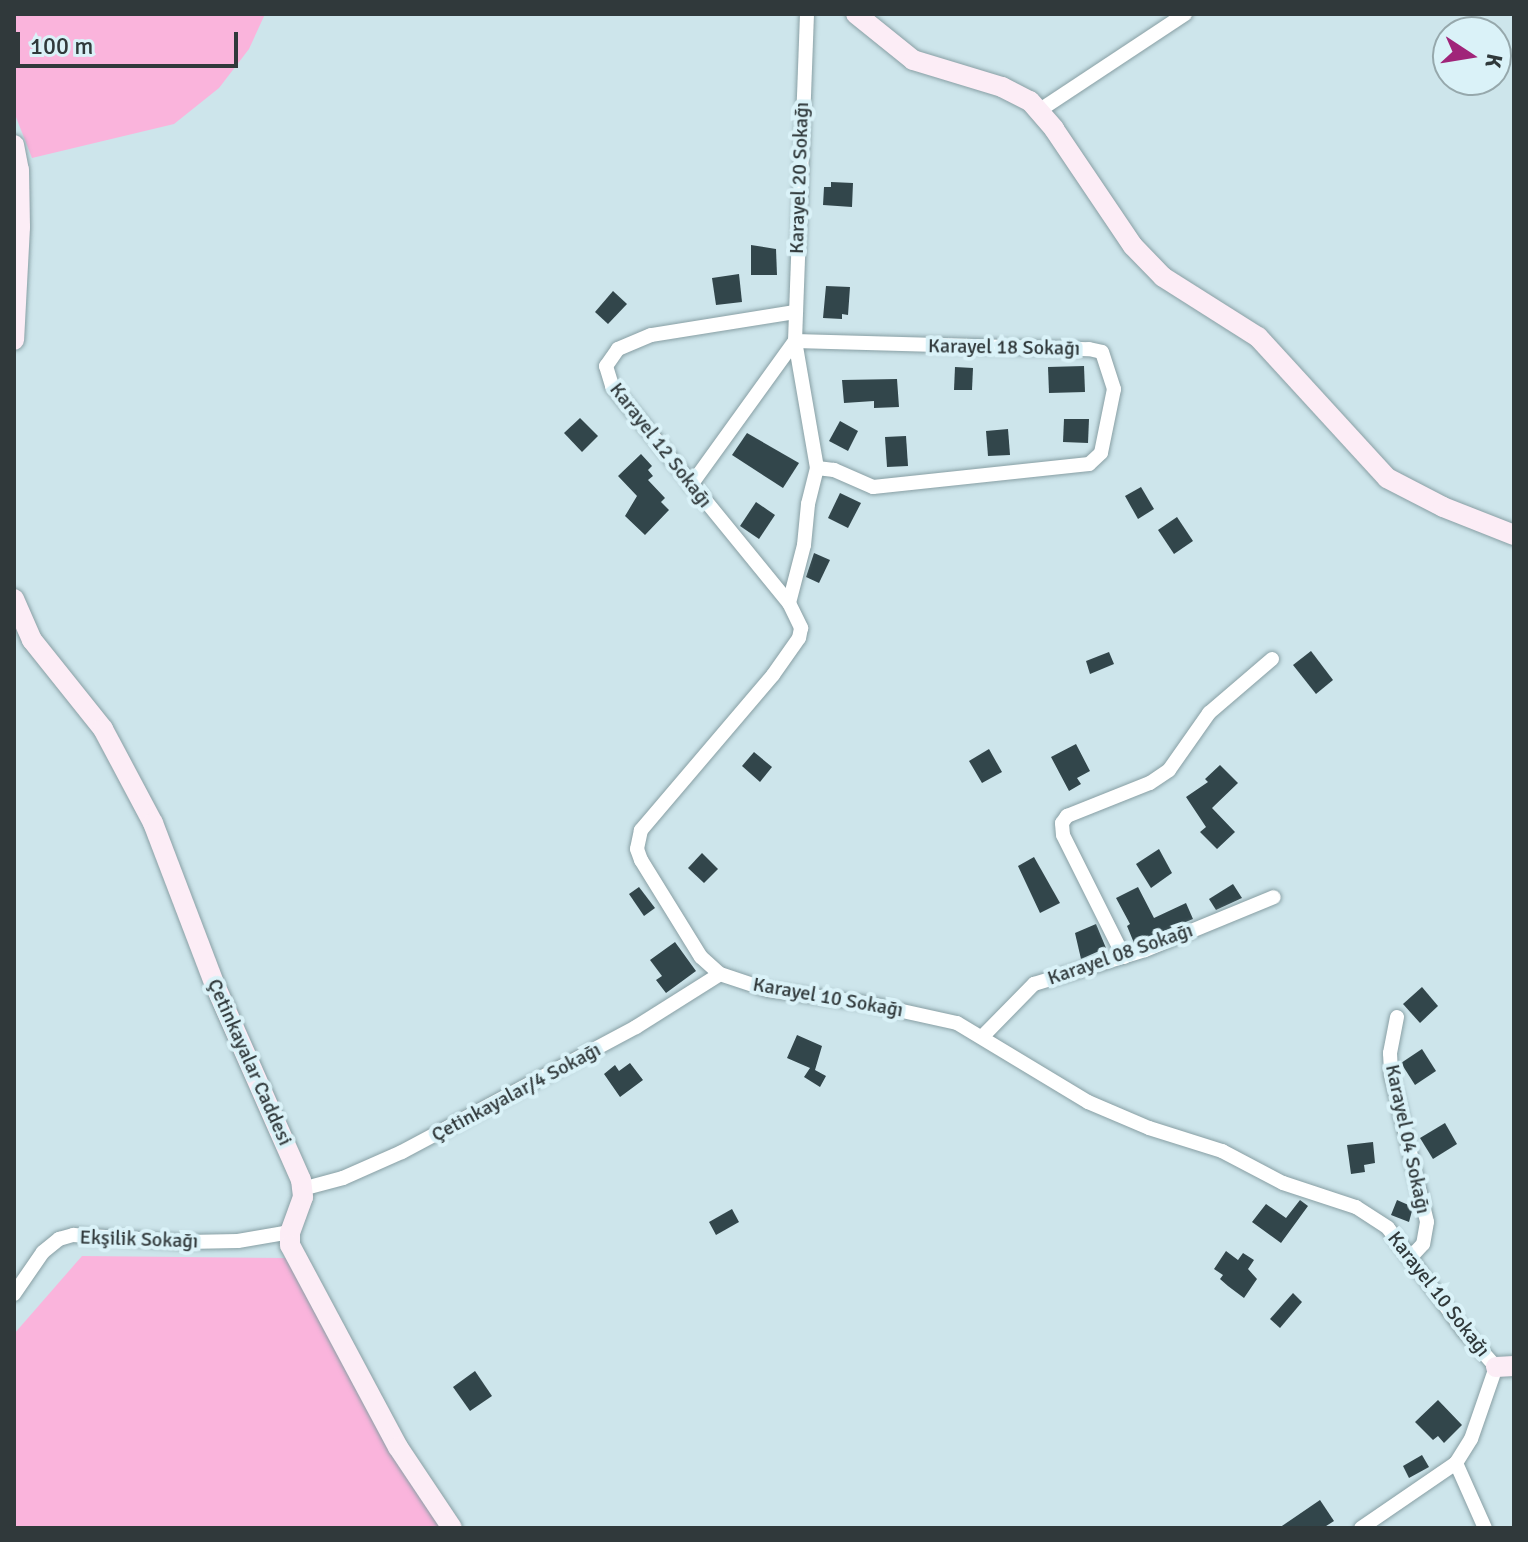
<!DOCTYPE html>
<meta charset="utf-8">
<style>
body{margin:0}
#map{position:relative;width:1528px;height:1542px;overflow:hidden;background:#cde5eb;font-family:Signika,sans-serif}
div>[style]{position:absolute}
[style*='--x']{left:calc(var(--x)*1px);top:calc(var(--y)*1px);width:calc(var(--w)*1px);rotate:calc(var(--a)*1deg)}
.green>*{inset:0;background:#fab4dc}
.building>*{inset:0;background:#32464b}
.roads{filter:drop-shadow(0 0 2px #889fa4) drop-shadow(0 0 2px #889fa4)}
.street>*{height:14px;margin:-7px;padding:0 7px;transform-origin:7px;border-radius:7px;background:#fff}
.secondary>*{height:20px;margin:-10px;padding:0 10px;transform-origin:10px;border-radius:10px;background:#fcedf6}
span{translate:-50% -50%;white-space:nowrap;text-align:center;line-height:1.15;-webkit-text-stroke:8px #daf2f8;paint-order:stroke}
.street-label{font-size:20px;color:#30393b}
.frame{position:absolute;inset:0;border:16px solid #30393b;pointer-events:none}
.north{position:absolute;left:1432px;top:16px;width:80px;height:80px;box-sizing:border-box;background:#daf2f8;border:2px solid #96a8ac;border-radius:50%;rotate:102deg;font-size:22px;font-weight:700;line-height:32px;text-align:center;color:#30393b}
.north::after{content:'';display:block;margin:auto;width:28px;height:36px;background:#a02479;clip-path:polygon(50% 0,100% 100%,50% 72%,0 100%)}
.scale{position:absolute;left:16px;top:32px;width:222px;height:36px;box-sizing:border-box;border:4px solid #30393b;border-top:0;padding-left:10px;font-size:24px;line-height:28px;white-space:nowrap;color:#30393b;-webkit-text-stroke:6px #daf2f8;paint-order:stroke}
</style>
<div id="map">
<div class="green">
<i style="clip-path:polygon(14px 14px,265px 14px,249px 49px,219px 88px,174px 124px,32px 158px,14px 112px)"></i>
<i style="clip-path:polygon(82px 1256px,288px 1258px,442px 1528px,14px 1528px,14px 1334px)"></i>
</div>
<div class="building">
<i style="clip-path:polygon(831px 182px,853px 183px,852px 207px,823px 205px,824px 187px,831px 187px)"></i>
<i style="clip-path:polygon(751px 245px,776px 249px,777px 275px,751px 275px)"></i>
<i style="clip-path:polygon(739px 274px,742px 302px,716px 305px,712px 278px)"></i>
<i style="clip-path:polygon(826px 286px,850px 287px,848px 315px,842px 314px,842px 319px,823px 318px)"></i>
<i style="clip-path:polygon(613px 291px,627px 304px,608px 324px,595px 312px)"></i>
<i style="clip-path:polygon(1084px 366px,1085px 392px,1049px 393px,1048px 367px)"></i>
<i style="clip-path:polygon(955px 367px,973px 368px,972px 390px,954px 390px)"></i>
<i style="clip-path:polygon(897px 379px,899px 407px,874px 408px,874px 401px,844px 403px,842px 380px)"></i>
<i style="clip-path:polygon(580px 418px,598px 436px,582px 452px,564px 433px)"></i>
<i style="clip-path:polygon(1064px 419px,1089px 419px,1088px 443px,1063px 442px)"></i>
<i style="clip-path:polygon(840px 421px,858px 431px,848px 451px,829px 441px)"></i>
<i style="clip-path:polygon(1008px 429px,1010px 455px,988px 456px,986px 431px)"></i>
<i style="clip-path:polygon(747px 433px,799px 463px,783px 488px,732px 455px)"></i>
<i style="clip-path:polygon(906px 436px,908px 466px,887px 467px,885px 437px)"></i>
<i style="clip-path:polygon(641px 454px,652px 466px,648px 470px,653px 476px,648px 480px,665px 498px,661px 502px,669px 510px,645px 535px,625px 516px,637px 496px,618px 476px)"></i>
<i style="clip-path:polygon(1141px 487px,1154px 509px,1138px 519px,1125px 496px)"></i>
<i style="clip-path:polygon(840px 493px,861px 503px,848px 528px,828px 518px)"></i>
<i style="clip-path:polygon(756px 502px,775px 515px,759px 539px,740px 526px)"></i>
<i style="clip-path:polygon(1177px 517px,1193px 541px,1174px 554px,1158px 530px)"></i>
<i style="clip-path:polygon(814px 553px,830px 560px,819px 583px,806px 577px)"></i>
<i style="clip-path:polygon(1311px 651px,1333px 680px,1316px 694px,1293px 665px)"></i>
<i style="clip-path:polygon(1109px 652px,1114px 664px,1090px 674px,1086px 661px)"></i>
<i style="clip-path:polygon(1076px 744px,1090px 771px,1077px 778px,1081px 784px,1069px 791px,1051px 757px)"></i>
<i style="clip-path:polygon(989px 749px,1002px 772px,982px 783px,969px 761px)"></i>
<i style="clip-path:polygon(754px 752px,772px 767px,760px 782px,742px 766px)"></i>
<i style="clip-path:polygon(1220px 765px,1238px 783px,1212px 808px,1235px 832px,1217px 849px,1200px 832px,1206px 827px,1186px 797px,1208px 782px,1205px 779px)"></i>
<i style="clip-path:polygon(1159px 849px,1172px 873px,1151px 888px,1136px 864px)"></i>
<i style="clip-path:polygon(702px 853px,718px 869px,704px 883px,688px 868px)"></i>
<i style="clip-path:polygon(1034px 857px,1060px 903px,1040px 913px,1018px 866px)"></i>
<i style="clip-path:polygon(1233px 884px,1242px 898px,1216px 910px,1209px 899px)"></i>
<i style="clip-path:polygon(639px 887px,655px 908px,644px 916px,629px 894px)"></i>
<i style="clip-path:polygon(1138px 887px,1154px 918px,1186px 903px,1193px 919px,1134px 943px,1127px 926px,1130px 924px,1116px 898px)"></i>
<i style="clip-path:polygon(1096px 924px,1106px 948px,1081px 959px,1075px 933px)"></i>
<i style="clip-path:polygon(675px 942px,696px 971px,666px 993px,656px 980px,662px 976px,650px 960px)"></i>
<i style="clip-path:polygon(1422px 987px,1438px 1006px,1420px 1023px,1403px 1004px)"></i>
<i style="clip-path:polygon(797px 1035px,822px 1046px,815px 1070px,826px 1076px,820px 1087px,804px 1077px,810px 1068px,787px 1058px)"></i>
<i style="clip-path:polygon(1422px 1049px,1436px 1071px,1415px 1085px,1401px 1063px)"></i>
<i style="clip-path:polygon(630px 1063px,643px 1080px,620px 1097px,604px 1074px,615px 1065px,619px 1071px)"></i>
<i style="clip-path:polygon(1445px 1123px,1457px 1144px,1433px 1159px,1420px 1138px)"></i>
<i style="clip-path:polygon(1373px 1142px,1375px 1163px,1364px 1165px,1365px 1172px,1351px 1174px,1347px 1145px)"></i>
<i style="clip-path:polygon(1300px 1200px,1308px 1206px,1281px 1243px,1252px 1222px,1266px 1204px,1286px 1218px)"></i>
<i style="clip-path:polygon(1397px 1200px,1413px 1207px,1409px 1222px,1391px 1215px)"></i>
<i style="clip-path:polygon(732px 1209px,739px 1222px,716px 1235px,709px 1222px)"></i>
<i style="clip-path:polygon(1226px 1251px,1238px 1260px,1243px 1253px,1254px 1260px,1248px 1269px,1257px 1279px,1244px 1298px,1228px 1286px,1220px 1279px,1223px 1275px,1214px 1269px)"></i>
<i style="clip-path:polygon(1293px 1293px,1302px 1302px,1280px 1328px,1270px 1319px)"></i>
<i style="clip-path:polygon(475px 1371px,492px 1396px,470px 1411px,453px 1387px)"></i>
<i style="clip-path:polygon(1438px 1400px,1462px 1425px,1444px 1443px,1438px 1436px,1433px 1440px,1415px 1422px)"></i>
<i style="clip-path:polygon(1422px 1455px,1429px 1467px,1409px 1478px,1403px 1466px)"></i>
<i style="clip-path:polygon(1320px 1500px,1334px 1521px,1323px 1528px,1279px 1528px)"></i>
</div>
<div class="roads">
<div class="street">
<i style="--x:1040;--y:110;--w:174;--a:-33.5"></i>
<i style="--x:795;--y:312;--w:146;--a:170.9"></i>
<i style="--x:651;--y:335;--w:36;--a:157"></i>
<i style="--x:618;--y:349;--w:21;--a:125"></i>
<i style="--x:606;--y:366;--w:21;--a:73"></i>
<i style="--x:612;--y:386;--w:280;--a:50.8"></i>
<i style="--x:789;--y:603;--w:28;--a:64"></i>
<i style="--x:801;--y:628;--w:10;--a:101"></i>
<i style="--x:799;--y:638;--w:45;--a:125.1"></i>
<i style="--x:773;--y:675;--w:204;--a:130.4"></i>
<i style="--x:641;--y:830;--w:19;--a:102"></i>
<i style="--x:637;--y:849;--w:12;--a:70"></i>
<i style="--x:641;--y:860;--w:114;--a:58.3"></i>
<i style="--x:701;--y:957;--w:25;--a:42"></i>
<i style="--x:720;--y:974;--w:51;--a:18.4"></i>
<i style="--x:768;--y:990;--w:99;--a:7.6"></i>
<i style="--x:866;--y:1003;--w:93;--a:12.4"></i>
<i style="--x:957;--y:1023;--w:153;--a:31.1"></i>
<i style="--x:1088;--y:1102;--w:66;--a:23.1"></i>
<i style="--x:1149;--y:1128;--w:77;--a:17.5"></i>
<i style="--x:1222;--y:1151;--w:69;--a:27.7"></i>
<i style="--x:1283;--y:1183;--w:77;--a:18.2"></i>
<i style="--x:1356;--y:1207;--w:38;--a:33"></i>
<i style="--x:1388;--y:1228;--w:128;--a:53.6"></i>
<i style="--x:1464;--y:1331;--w:48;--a:48.4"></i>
<i style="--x:1496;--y:1367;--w:76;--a:109.1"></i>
<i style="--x:1471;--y:1439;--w:28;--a:122"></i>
<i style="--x:1456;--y:1463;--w:115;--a:145.6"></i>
<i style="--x:795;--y:341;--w:294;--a:1.6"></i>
<i style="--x:1089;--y:349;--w:13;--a:13"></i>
<i style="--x:1102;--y:352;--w:39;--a:72"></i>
<i style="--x:1114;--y:389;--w:65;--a:101.5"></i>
<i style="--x:1101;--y:453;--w:16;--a:137"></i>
<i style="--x:1089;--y:464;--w:217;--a:173.9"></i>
<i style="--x:873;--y:487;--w:43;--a:-156.4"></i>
<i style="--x:834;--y:470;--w:17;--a:-173"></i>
<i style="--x:691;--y:485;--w:178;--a:-54.2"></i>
<i style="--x:789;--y:603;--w:60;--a:-75.5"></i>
<i style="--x:804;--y:545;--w:41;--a:-84.4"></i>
<i style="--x:808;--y:504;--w:37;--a:-76"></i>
<i style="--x:817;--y:468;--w:129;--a:-99.8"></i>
<i style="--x:795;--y:341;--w:327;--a:-87.9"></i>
<i style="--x:1124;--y:957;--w:136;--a:-116.6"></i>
<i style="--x:1063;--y:835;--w:12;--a:-95"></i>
<i style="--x:1062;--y:823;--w:9;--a:-54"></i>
<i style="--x:1067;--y:816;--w:89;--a:-21.7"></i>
<i style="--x:1150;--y:783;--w:23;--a:-34"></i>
<i style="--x:1169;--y:770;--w:70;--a:-54.9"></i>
<i style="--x:1209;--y:713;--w:83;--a:-40.6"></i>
<i style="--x:1397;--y:1017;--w:37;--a:101"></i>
<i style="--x:1390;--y:1053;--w:21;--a:87"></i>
<i style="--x:1391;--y:1074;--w:152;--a:76.3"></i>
<i style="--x:1427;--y:1222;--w:22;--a:100"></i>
<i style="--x:1423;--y:1244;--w:18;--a:133"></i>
<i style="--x:983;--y:1036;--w:73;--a:-45.6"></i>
<i style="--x:1034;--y:984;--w:116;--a:-17"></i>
<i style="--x:1145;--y:950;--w:139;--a:-22.3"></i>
<i style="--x:302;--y:1189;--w:42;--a:-15"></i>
<i style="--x:343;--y:1178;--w:64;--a:-23.8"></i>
<i style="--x:402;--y:1152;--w:265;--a:-28.1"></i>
<i style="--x:636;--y:1027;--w:99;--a:-32.2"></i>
<i style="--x:14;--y:1294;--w:51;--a:-55.4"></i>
<i style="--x:43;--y:1252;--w:21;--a:-39"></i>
<i style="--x:59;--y:1239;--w:15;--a:-16"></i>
<i style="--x:73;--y:1235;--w:114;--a:3.5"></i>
<i style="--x:187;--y:1242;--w:51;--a:-1.1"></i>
<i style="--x:238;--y:1241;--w:53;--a:-9.8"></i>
<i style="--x:1456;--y:1463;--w:71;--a:66"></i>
</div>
<div class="secondary">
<i style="--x:856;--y:14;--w:73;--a:38.9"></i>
<i style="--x:913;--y:60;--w:93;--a:16.9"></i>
<i style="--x:1002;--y:87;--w:31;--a:27"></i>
<i style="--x:1030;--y:101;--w:37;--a:49"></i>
<i style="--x:1054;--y:129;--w:141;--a:56"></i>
<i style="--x:1133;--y:246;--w:43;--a:45.9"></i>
<i style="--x:1163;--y:277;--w:112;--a:32.3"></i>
<i style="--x:1258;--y:337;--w:191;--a:47.5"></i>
<i style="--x:1387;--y:478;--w:63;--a:27.4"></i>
<i style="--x:1443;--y:507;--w:76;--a:21.5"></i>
<i style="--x:14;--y:145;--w:25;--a:79"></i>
<i style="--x:19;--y:170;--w:57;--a:89"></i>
<i style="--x:20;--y:227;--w:113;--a:93"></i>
<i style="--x:14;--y:599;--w:45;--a:66.3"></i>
<i style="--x:32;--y:640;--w:114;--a:51.4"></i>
<i style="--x:103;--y:729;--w:106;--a:62"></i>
<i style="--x:153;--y:823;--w:173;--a:69.1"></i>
<i style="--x:215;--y:985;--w:213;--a:66.2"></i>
<i style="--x:301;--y:1180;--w:17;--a:83"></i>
<i style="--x:303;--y:1197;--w:37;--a:110"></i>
<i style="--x:290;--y:1232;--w:13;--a:90"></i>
<i style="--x:290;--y:1245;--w:229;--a:61.9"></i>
<i style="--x:398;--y:1447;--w:97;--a:56.3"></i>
<i style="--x:1496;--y:1367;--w:18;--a:-3"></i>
</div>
</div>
<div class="street-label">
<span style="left:799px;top:178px;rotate:-88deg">Karayel 20 Sokağı</span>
<span style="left:1004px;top:347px;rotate:1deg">Karayel 18 Sokağı</span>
<span style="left:661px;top:445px;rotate:52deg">Karayel 12 Sokağı</span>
<span style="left:1120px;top:954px;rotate:-19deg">Karayel 08 Sokağı</span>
<span style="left:828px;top:997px;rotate:10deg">Karayel 10 Sokağı</span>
<span style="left:250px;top:1062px;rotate:66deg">Çetinkayalar Caddesi</span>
<span style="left:516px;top:1092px;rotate:-28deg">Çetinkayalar/4 Sokağı</span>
<span style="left:1408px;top:1139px;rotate:78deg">Karayel 04 Sokağı</span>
<span style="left:139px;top:1239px;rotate:2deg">Ekşilik Sokağı</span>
<span style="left:1439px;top:1294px;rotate:52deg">Karayel 10 Sokağı</span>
</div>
<div class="frame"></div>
<div class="north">K</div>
<div class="scale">100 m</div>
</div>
